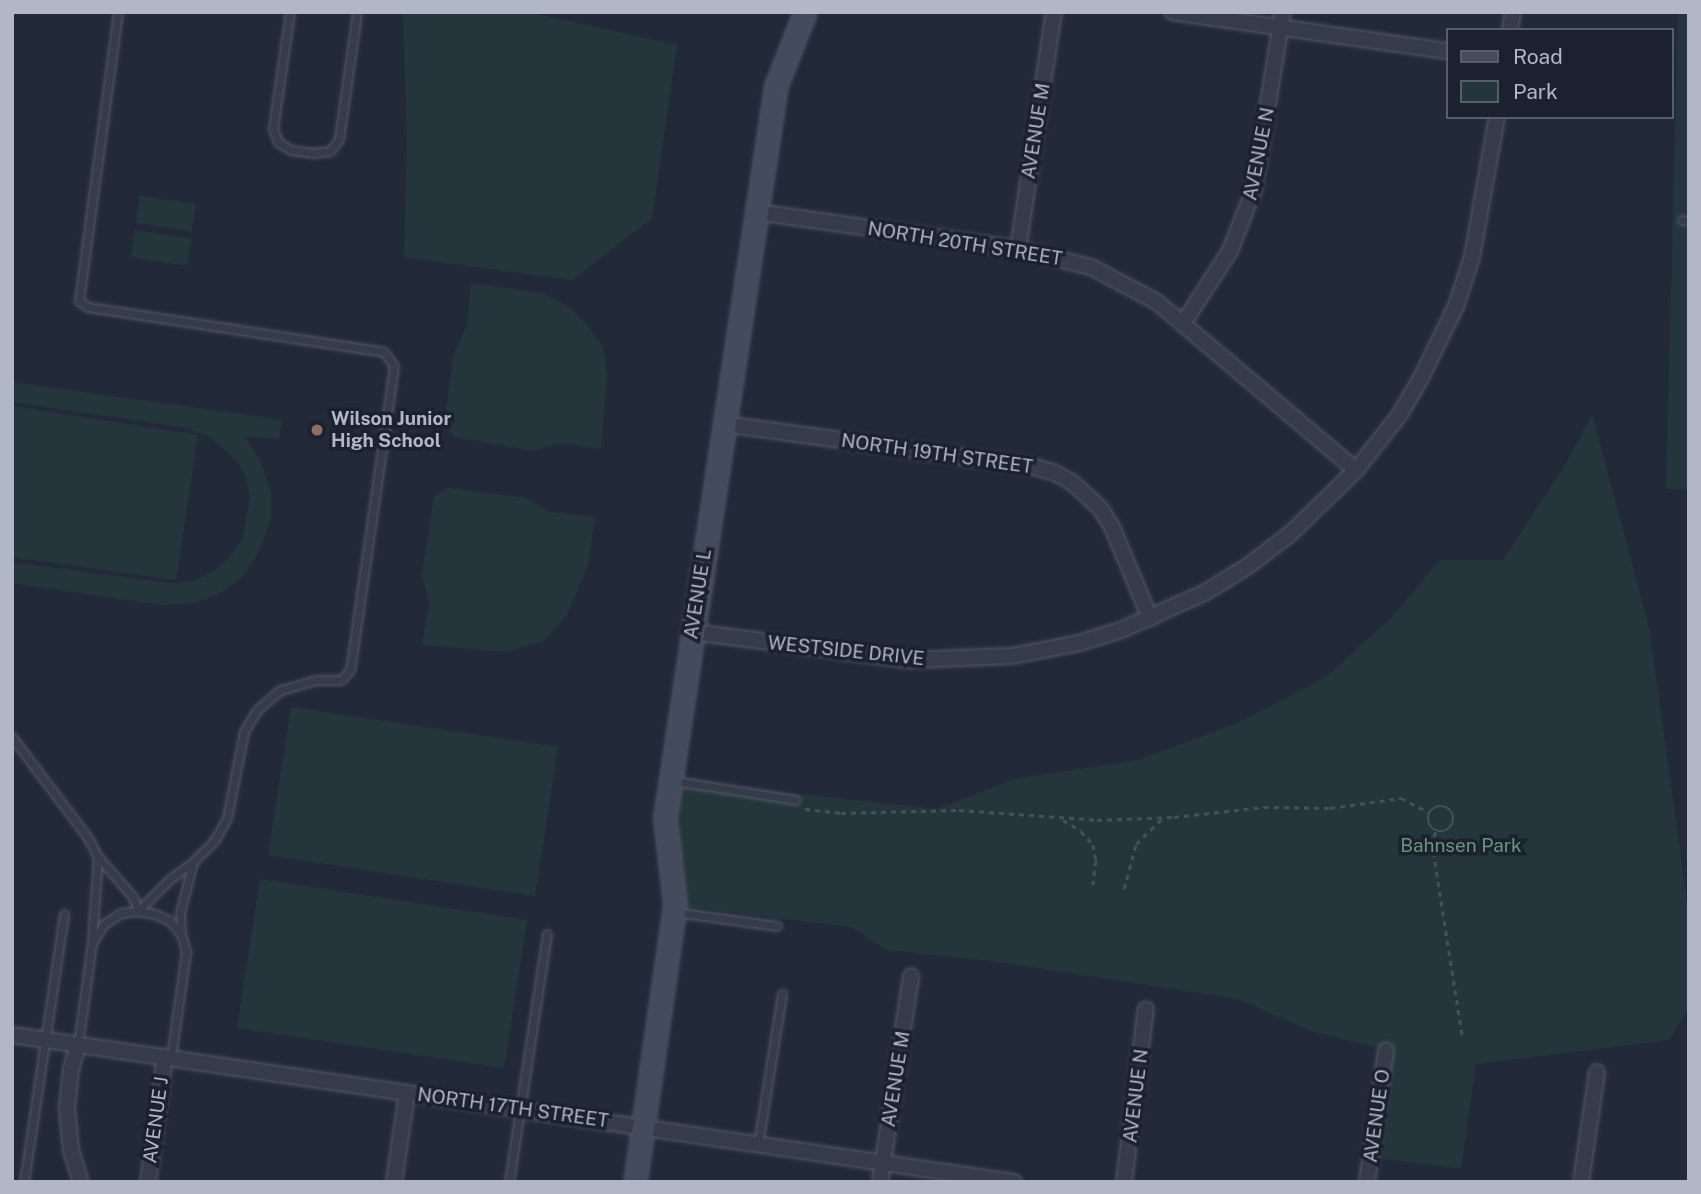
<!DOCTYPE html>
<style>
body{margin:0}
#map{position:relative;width:1701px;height:1194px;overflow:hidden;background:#222a3a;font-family:"Public Sans",sans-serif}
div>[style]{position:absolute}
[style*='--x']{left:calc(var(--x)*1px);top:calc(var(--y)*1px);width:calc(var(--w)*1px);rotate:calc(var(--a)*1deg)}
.green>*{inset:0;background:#24363b}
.path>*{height:2.5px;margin-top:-1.25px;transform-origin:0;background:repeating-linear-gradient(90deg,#425358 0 5px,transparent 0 10px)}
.path>.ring{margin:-1.25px;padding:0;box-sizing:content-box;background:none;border:2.5px solid #425358;border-radius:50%}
.roads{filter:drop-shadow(0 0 2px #515765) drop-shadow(0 0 2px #515765)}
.lane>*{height:7px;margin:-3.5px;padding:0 3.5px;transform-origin:3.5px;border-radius:3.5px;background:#363c4a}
.street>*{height:14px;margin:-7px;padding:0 7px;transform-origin:7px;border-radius:7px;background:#363c4a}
.secondary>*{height:21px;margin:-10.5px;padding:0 10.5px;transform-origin:10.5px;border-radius:10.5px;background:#444b5d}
.dots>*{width:19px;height:19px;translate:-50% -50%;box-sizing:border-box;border:4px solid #1b212f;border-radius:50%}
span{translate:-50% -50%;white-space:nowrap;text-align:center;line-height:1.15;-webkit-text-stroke:7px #1b212f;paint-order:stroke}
.street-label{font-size:19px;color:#b1b7c6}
.poi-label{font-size:19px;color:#b1b7c6;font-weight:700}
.left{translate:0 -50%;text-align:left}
.park-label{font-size:19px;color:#699779}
.frame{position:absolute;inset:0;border:14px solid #b1b7c6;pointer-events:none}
.legend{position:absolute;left:1446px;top:28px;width:228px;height:91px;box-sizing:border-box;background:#1b212f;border:2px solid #575d6b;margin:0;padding:9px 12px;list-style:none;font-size:21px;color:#b1b7c6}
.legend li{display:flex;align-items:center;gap:14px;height:35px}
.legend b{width:35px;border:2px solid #575d6b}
</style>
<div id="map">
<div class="green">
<i style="clip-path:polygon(403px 12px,529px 12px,677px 45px,652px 218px,572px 280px,404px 257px,407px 144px)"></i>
<i style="clip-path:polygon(1678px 12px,1689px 12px,1689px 489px,1666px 489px)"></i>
<i style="clip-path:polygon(140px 196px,196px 204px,192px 231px,136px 223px)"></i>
<i style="clip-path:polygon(135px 230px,191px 239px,187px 266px,131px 257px)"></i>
<i style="clip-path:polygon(471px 283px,542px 293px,569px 307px,587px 325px,603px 347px,607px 374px,601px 449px,561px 443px,534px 451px,455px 437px,444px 424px,454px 353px,467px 326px)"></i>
<i style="clip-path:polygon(12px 382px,282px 420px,279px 439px,244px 436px,260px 460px,271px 492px,271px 519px,258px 553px,242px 577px,217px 595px,193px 603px,161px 605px,12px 583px,12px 562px,168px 583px,191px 582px,212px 572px,232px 555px,243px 537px,250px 497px,245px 475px,237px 461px,210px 437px,182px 427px,12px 402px)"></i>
<i style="clip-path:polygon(12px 406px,198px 435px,176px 580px,12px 557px)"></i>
<i style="clip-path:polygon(1592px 414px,1649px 627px,1689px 916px,1689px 1008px,1669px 1040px,1476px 1064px,1461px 1169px,1371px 1157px,1386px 1050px,1311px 1031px,1238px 999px,991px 961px,887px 950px,851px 927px,675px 905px,671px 780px,937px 809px,1015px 779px,1138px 760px,1235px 724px,1326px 677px,1392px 617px,1440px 560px,1503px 560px,1567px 462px)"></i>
<i style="clip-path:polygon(448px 488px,526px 498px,550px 512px,595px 517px,588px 565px,568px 613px,544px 641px,506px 652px,422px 645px,429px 603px,422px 576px,434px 496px)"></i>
<i style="clip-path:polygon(291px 707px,558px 747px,535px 896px,268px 855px)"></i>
<i style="clip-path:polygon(260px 879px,527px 920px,504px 1068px,237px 1028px)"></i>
</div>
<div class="path">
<i class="ring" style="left:1428px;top:806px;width:23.5px;height:23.5px"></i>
<i style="--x:805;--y:809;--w:36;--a:6"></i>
<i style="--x:841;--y:813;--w:118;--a:-1.5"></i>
<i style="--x:959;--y:810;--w:138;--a:4.1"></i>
<i style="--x:1097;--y:820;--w:77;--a:-2.2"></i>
<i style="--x:1174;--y:817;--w:91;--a:-6.3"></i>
<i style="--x:1264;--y:807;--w:66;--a:0.9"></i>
<i style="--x:1330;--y:808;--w:72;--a:-8"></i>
<i style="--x:1401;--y:798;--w:31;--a:27"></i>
<i style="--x:1063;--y:820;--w:21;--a:31"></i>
<i style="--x:1081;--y:831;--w:18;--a:49"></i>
<i style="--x:1093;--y:845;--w:16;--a:79"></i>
<i style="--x:1096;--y:861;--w:24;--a:97"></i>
<i style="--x:1436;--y:832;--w:11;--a:112"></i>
<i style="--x:1432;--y:842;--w:200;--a:81.1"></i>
<i style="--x:1124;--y:889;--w:47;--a:-75.1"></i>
<i style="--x:1136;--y:844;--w:36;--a:-44"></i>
</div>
<div class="roads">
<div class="lane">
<i style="--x:118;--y:12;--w:292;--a:97.7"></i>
<i style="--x:79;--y:301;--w:11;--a:34"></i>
<i style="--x:88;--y:307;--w:299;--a:8.6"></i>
<i style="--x:384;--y:352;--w:17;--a:54"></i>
<i style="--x:394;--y:366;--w:307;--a:98.2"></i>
<i style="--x:350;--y:670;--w:13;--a:132"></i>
<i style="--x:341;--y:680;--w:25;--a:180"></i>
<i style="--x:316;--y:680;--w:37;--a:164"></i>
<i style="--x:280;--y:690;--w:30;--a:139"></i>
<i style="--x:257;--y:710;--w:26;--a:121"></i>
<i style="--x:244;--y:732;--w:88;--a:101.2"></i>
<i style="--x:227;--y:818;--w:26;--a:119"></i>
<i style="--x:214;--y:841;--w:30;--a:135"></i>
<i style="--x:290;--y:12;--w:118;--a:98.3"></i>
<i style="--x:273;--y:129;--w:14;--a:69"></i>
<i style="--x:278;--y:142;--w:15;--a:32"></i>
<i style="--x:291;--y:150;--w:22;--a:8"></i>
<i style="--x:313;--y:153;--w:17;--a:-7"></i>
<i style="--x:330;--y:151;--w:15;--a:-53"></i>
<i style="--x:339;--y:139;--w:128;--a:-81.9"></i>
<i style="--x:1682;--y:220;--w:7;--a:8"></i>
<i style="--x:12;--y:737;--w:126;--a:53"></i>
<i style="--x:88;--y:838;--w:21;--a:62"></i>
<i style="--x:675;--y:781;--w:122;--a:8.9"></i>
<i style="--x:138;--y:911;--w:45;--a:-45"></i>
<i style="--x:170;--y:879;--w:29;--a:-36"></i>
<i style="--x:193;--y:862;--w:53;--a:104.3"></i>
<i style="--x:180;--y:913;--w:20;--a:87"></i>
<i style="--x:675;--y:912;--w:103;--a:7.8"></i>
<i style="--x:92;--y:942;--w:85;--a:-86"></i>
<i style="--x:98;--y:857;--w:53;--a:48.8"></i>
<i style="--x:133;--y:897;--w:15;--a:70"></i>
<i style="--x:78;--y:1045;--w:103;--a:-82.2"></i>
<i style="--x:92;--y:943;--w:22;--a:-58"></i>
<i style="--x:104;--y:924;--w:20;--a:-33"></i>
<i style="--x:121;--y:913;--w:17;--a:-7"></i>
<i style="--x:138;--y:911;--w:17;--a:10"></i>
<i style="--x:155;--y:914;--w:17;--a:25"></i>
<i style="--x:170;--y:921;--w:17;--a:50"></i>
<i style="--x:181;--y:934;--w:19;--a:74"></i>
<i style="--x:186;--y:952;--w:107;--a:98.1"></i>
<i style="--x:758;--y:1144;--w:152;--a:-80.9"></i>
<i style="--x:24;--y:1182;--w:271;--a:-81.5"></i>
<i style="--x:509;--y:1182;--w:251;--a:-81.3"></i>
</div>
<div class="street">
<i style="--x:1172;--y:12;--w:278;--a:8.1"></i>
<i style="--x:1510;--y:30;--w:18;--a:-81"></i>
<i style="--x:756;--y:212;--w:265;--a:8"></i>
<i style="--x:1018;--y:249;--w:75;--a:13.9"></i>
<i style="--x:1091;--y:267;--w:75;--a:27.9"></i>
<i style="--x:1157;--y:302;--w:260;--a:40.2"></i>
<i style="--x:1018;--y:249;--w:240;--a:-81.4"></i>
<i style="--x:1184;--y:322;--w:85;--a:-57.1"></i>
<i style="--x:1230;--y:251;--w:66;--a:-68.8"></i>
<i style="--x:1254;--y:189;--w:179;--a:-80.7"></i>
<i style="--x:724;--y:424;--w:311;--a:7.8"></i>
<i style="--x:1032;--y:466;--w:24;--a:17"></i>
<i style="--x:1055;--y:473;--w:21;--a:29"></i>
<i style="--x:1073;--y:483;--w:38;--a:43"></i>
<i style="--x:1101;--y:509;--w:21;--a:59"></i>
<i style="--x:1112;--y:527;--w:99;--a:67.3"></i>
<i style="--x:692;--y:632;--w:220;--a:7.3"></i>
<i style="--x:910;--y:660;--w:102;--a:-2.2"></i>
<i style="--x:1012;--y:656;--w:68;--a:-11"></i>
<i style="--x:1079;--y:643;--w:44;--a:-17.2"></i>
<i style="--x:1121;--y:630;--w:93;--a:-24.1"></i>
<i style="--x:1206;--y:592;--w:49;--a:-31.8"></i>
<i style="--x:1248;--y:566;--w:53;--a:-37.3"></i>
<i style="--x:1290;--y:534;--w:92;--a:-44.1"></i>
<i style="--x:1356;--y:470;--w:71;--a:-51.8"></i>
<i style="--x:1400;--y:414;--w:44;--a:-59.9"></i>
<i style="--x:1422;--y:376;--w:78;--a:-64.1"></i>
<i style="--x:1456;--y:306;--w:52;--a:-71.9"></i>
<i style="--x:1472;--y:257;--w:142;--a:-79.9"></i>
<i style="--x:12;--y:1035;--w:1013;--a:8.35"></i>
<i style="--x:78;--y:1045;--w:25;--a:106"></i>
<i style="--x:71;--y:1069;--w:39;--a:96"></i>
<i style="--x:67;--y:1108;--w:42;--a:84.6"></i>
<i style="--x:71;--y:1150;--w:34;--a:73"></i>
<i style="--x:148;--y:1182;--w:126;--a:-82.3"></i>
<i style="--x:394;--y:1182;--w:90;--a:-81.7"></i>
<i style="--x:880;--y:1182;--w:208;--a:-81.4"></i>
<i style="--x:1124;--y:1182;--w:174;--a:-82.8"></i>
<i style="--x:1367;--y:1182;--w:133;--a:-81.8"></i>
<i style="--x:1581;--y:1182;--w:111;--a:-81.7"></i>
</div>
<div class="secondary">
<i style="--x:635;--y:1182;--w:280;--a:-81.8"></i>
<i style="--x:675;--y:905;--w:88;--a:-96.6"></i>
<i style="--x:665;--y:818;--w:740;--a:-81.38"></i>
<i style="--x:776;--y:86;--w:79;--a:-68.6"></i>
</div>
</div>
<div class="dots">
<i style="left:317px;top:430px;background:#8d6e63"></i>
</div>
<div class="street-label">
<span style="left:1036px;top:131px;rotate:-81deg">AVENUE M</span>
<span style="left:1259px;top:154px;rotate:-79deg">AVENUE N</span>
<span style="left:965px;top:244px;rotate:9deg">NORTH 20TH STREET</span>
<span style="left:937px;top:454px;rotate:8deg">NORTH 19TH STREET</span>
<span style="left:698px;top:594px;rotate:-81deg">AVENUE L</span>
<span style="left:846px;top:651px;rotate:6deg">WESTSIDE DRIVE</span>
<span style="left:896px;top:1079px;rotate:-81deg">AVENUE M</span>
<span style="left:1136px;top:1096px;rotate:-83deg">AVENUE N</span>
<span style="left:513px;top:1108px;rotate:8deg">NORTH 17TH STREET</span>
<span style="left:1377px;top:1116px;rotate:-82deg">AVENUE O</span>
<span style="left:156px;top:1120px;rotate:-82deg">AVENUE J</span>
</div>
<div class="poi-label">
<span class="left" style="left:331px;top:430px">Wilson Junior<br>High School</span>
</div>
<div class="park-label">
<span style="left:1461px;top:846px">Bahnsen Park</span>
</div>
<div class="frame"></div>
<ul class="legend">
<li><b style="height:9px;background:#444b5d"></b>Road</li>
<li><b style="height:19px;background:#24363b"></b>Park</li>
</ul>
</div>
